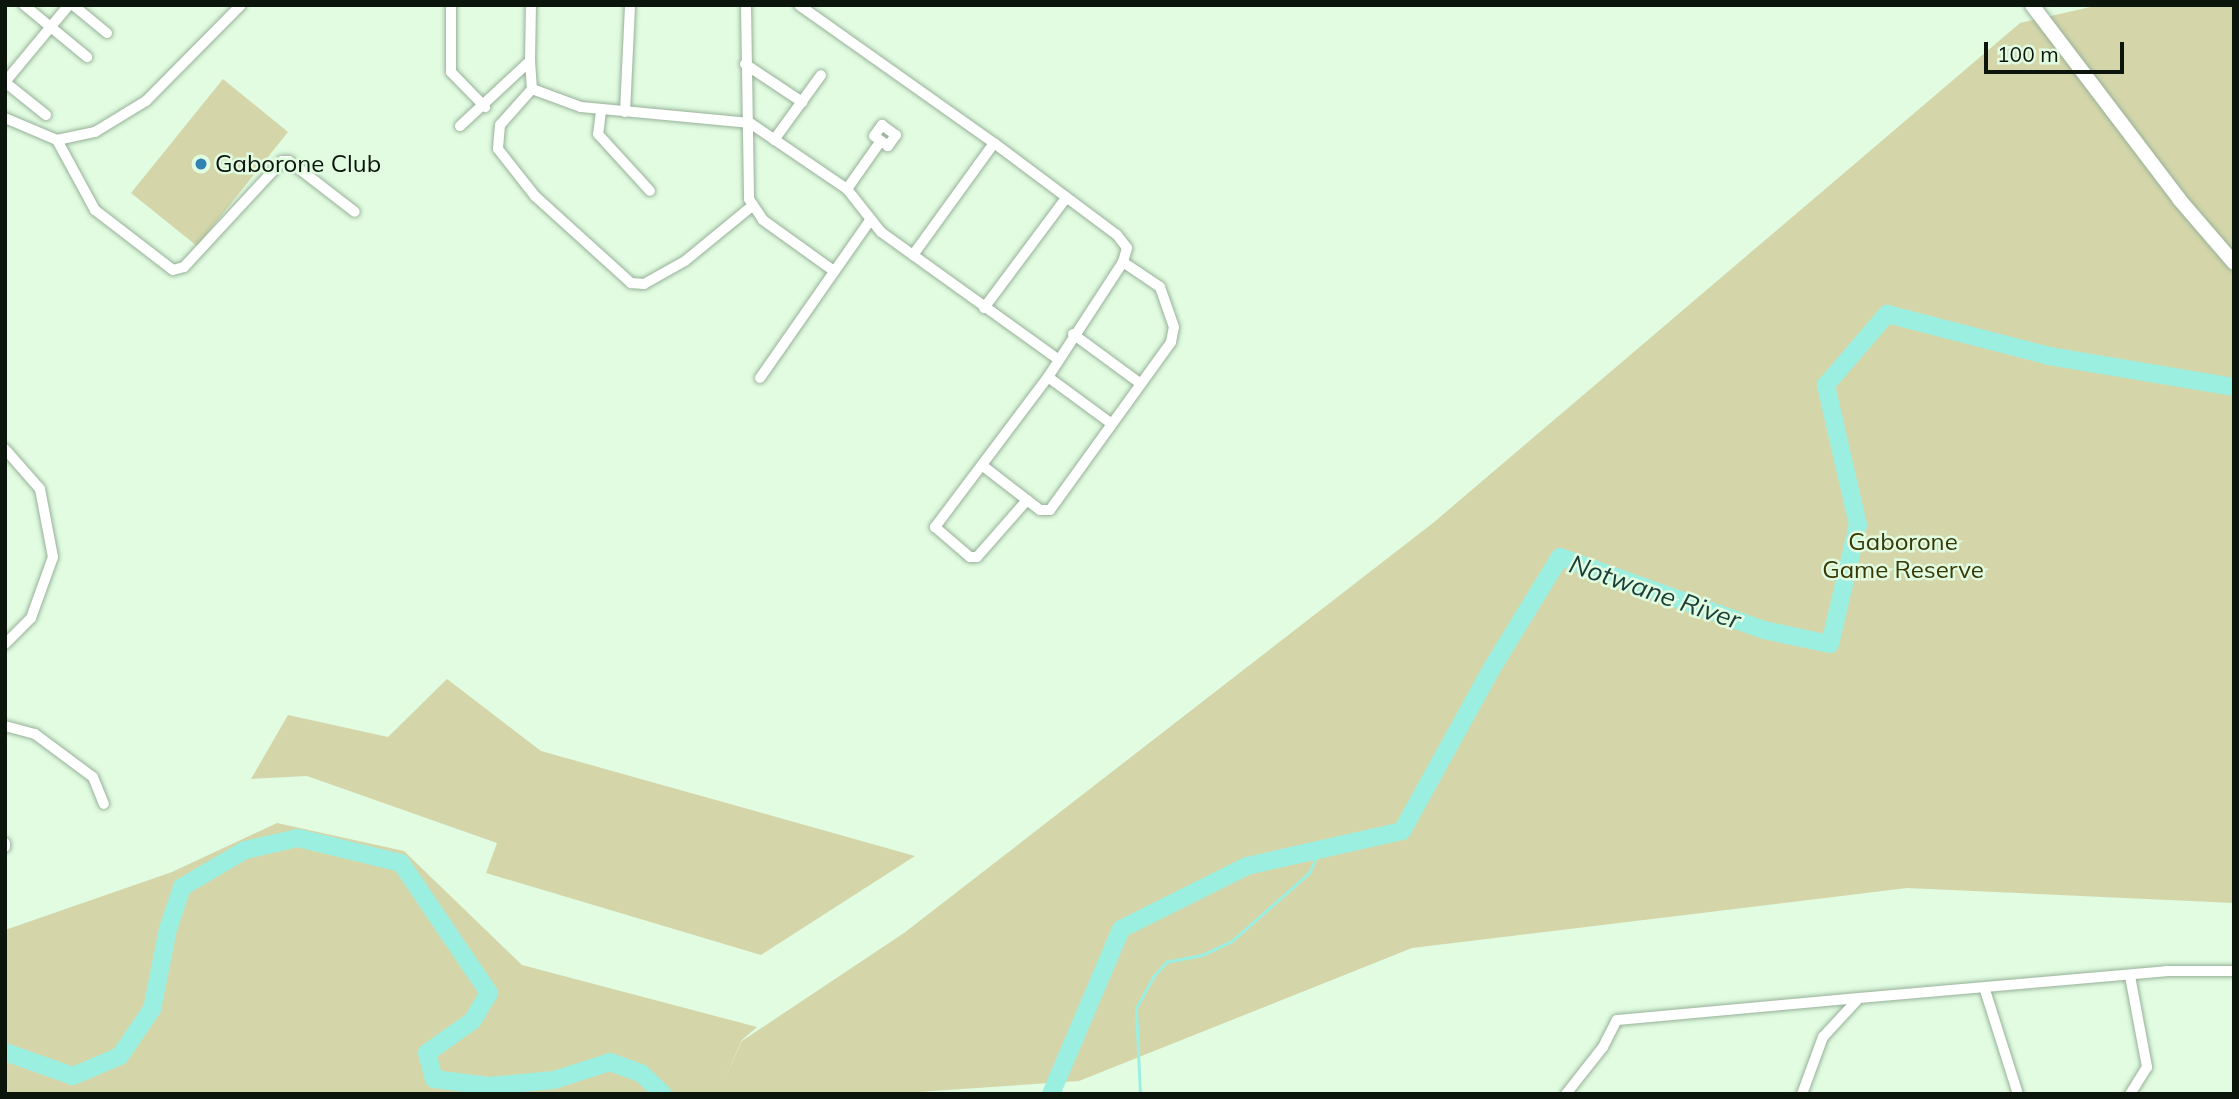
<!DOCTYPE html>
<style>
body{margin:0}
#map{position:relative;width:2239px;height:1099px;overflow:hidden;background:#e1fce1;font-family:Mulish,sans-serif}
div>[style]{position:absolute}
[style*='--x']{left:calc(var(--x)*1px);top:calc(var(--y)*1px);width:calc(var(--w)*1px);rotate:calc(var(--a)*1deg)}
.green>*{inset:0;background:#d4d6aa}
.stream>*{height:2.5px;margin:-1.25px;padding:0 1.25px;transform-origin:1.25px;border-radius:1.25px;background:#9befe1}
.river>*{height:18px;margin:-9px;padding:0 9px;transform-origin:9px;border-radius:9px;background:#9befe1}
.roads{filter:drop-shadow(0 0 2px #97b198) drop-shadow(0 0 2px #97b198)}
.minor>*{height:10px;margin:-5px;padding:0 5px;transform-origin:5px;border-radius:5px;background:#fff}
.tertiary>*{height:14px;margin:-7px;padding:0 7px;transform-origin:7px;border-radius:7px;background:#fff}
.dots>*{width:19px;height:19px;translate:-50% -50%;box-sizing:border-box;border:4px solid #e1fce1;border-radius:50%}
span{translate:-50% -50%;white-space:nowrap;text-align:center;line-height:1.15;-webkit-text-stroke:5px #e1fce1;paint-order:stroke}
.poi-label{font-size:24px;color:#0c150c}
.left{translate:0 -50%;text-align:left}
.park-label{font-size:24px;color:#393905}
.water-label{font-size:26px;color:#173e39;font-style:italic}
.frame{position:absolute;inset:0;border:7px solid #0c150c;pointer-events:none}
.scale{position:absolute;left:1984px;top:42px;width:140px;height:32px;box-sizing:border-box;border:4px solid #0c150c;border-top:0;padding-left:9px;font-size:21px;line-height:24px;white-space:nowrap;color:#0c150c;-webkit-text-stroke:5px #e1fce1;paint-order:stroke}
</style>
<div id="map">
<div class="green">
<i style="clip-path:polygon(2099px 5px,2234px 5px,2234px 903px,1907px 888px,1412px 948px,1079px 1081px,888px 1094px,5px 1094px,5px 930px,172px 872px,277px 823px,404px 851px,522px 965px,757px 1027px,742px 1040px,723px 1082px,742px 1041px,904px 933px,1433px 523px,2020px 23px)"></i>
<i style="clip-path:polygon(223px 79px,288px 132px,197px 246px,131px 193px)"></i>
<i style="clip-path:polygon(447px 679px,541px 751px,915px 856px,761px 955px,486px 873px,497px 843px,307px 776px,251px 779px,288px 715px,388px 737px)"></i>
</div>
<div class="stream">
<i style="--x:1140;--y:1094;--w:86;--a:-92.7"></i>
<i style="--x:1136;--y:1008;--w:35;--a:-61"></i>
<i style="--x:1153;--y:977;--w:20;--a:-49"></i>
<i style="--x:1166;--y:962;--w:37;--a:-11"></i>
<i style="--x:1202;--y:955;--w:33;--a:-25"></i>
<i style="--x:1232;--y:941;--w:103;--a:-41.4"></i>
<i style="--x:1309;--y:873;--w:26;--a:-65"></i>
</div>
<div class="river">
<i style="--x:5;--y:1052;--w:72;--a:19.4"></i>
<i style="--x:73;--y:1076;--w:51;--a:-23.1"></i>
<i style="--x:120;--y:1056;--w:57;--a:-55.8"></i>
<i style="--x:152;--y:1009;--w:82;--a:-78.7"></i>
<i style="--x:168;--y:929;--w:44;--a:-71.6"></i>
<i style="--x:182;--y:887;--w:73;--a:-30.4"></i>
<i style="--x:245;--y:850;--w:54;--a:-12.8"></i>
<i style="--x:298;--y:838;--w:106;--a:13.6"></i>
<i style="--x:401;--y:863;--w:157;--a:55.9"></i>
<i style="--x:489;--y:993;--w:33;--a:121"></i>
<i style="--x:472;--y:1021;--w:55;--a:144.6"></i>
<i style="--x:427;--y:1053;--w:27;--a:75"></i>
<i style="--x:434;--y:1079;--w:55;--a:7.3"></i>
<i style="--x:489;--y:1086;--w:65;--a:-5.3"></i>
<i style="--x:554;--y:1080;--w:59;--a:-17.8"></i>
<i style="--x:610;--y:1062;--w:33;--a:20"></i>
<i style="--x:641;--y:1073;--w:30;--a:44"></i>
<i style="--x:1051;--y:1094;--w:179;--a:-67"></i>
<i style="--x:1121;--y:929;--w:141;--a:-26.6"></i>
<i style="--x:1247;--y:866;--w:159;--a:-12.7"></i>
<i style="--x:1402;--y:831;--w:186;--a:-61.1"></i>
<i style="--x:1492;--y:668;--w:130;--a:-58.5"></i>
<i style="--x:1560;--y:557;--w:217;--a:19.7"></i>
<i style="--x:1764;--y:630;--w:67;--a:12"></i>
<i style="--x:1830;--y:644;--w:122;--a:-76.8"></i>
<i style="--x:1858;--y:525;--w:144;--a:-102.9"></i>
<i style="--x:1826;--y:385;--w:94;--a:-49.3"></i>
<i style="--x:1887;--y:314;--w:167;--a:14.5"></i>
<i style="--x:2049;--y:356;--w:188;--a:9.5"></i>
</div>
<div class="roads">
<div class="minor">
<i style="--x:24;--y:5;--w:82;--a:39.5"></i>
<i style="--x:73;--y:5;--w:44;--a:39.5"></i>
<i style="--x:451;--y:5;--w:67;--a:90"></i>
<i style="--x:451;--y:72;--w:49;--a:45.8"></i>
<i style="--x:746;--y:5;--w:194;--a:89.1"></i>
<i style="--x:749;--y:199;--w:25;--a:56"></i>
<i style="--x:763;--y:220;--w:87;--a:35.7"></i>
<i style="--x:799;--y:5;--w:239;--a:35.3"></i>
<i style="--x:994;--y:143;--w:154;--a:36.8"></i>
<i style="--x:1117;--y:235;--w:16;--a:52"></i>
<i style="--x:1127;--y:248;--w:15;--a:106"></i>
<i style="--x:1123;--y:262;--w:137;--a:123.1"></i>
<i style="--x:1048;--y:377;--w:188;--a:127"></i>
<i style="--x:935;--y:527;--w:46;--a:40.6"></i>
<i style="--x:970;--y:557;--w:7;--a:0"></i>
<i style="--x:977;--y:557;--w:76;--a:-48.7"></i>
<i style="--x:530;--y:61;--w:28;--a:86"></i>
<i style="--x:532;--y:89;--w:52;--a:20.2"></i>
<i style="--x:581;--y:107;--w:170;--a:5.4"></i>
<i style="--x:750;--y:123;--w:117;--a:34.2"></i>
<i style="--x:847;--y:189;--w:55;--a:51.7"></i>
<i style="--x:881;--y:232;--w:218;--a:35.7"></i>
<i style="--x:745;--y:64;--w:69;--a:33.7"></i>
<i style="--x:532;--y:89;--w:48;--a:131.6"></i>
<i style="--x:500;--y:125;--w:24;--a:95"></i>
<i style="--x:498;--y:149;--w:60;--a:51.8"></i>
<i style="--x:535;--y:196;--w:130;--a:42.2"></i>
<i style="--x:631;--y:283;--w:13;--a:4"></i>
<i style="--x:644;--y:284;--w:47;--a:-29.3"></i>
<i style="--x:685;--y:261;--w:87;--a:-39.4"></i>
<i style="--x:601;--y:111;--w:23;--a:97"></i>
<i style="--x:598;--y:134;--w:77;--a:47.6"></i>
<i style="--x:625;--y:112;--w:107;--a:-87.3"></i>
<i style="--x:46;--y:115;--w:53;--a:-141.2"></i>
<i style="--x:5;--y:82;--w:100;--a:-50.3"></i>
<i style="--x:5;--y:118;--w:56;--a:22.9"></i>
<i style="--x:57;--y:140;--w:39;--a:-12"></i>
<i style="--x:95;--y:132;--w:60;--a:-31.3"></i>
<i style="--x:146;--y:101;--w:135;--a:-45.3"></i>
<i style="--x:882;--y:125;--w:17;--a:36"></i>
<i style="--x:896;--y:135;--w:14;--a:126"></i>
<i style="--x:888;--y:146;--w:17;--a:-144"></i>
<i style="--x:874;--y:136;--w:14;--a:-54"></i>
<i style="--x:460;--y:126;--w:96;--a:-42.9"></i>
<i style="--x:530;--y:61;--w:56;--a:-89"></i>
<i style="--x:57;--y:140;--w:80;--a:61.5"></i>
<i style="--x:95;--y:210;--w:98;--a:37.6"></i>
<i style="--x:173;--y:270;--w:11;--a:-15"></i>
<i style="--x:184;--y:267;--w:144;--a:-47.2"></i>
<i style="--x:282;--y:161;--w:7;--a:0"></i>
<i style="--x:289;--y:161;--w:83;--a:37.7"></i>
<i style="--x:774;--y:140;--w:80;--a:-54.1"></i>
<i style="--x:847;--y:189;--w:57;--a:-54.9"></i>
<i style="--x:913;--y:255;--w:138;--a:-54.1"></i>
<i style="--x:984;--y:308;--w:137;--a:-53.3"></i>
<i style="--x:1073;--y:334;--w:84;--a:36.3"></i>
<i style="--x:1048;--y:377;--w:79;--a:36.3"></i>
<i style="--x:760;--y:378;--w:190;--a:-55.1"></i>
<i style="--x:5;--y:449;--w:53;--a:48.8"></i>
<i style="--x:40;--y:489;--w:69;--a:79.2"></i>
<i style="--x:53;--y:557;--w:65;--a:109.8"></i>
<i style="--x:31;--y:618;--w:37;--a:135"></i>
<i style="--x:983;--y:466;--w:72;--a:37.7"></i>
<i style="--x:1040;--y:510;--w:10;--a:0"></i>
<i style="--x:1050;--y:510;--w:207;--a:-54.2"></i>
<i style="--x:1171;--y:342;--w:15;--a:-79"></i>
<i style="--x:1174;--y:327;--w:42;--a:-109.3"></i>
<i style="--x:1160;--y:287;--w:45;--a:-146"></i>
<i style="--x:5;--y:726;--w:31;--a:15"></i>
<i style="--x:35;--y:734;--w:72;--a:36.6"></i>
<i style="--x:93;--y:777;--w:29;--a:68"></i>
<i style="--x:5;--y:843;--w:4;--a:90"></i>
<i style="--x:2130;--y:976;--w:93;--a:79.4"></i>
<i style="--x:2147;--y:1067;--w:32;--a:122"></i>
<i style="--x:1985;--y:990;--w:109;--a:72.4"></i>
<i style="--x:1566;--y:1094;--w:60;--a:-51.8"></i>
<i style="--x:1603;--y:1047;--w:30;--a:-63"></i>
<i style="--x:1617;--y:1020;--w:243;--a:-5.2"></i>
<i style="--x:1802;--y:1094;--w:61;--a:-69.8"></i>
<i style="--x:1823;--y:1037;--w:53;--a:-47.3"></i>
<i style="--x:1859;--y:998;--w:308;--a:-5"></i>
<i style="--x:2166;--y:971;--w:68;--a:0"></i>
</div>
<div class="tertiary">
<i style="--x:2032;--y:5;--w:243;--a:52.8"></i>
<i style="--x:2179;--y:199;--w:84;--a:49.3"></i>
</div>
</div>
<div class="dots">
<i style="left:201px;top:164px;background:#2f84b3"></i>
</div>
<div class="poi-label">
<span class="left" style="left:215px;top:164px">Gaborone Club</span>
</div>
<div class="park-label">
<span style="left:1903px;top:556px">Gaborone<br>Game Reserve</span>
</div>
<div class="water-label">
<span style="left:1655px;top:592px;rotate:19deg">Notwane River</span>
</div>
<div class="frame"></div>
<div class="scale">100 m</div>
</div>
